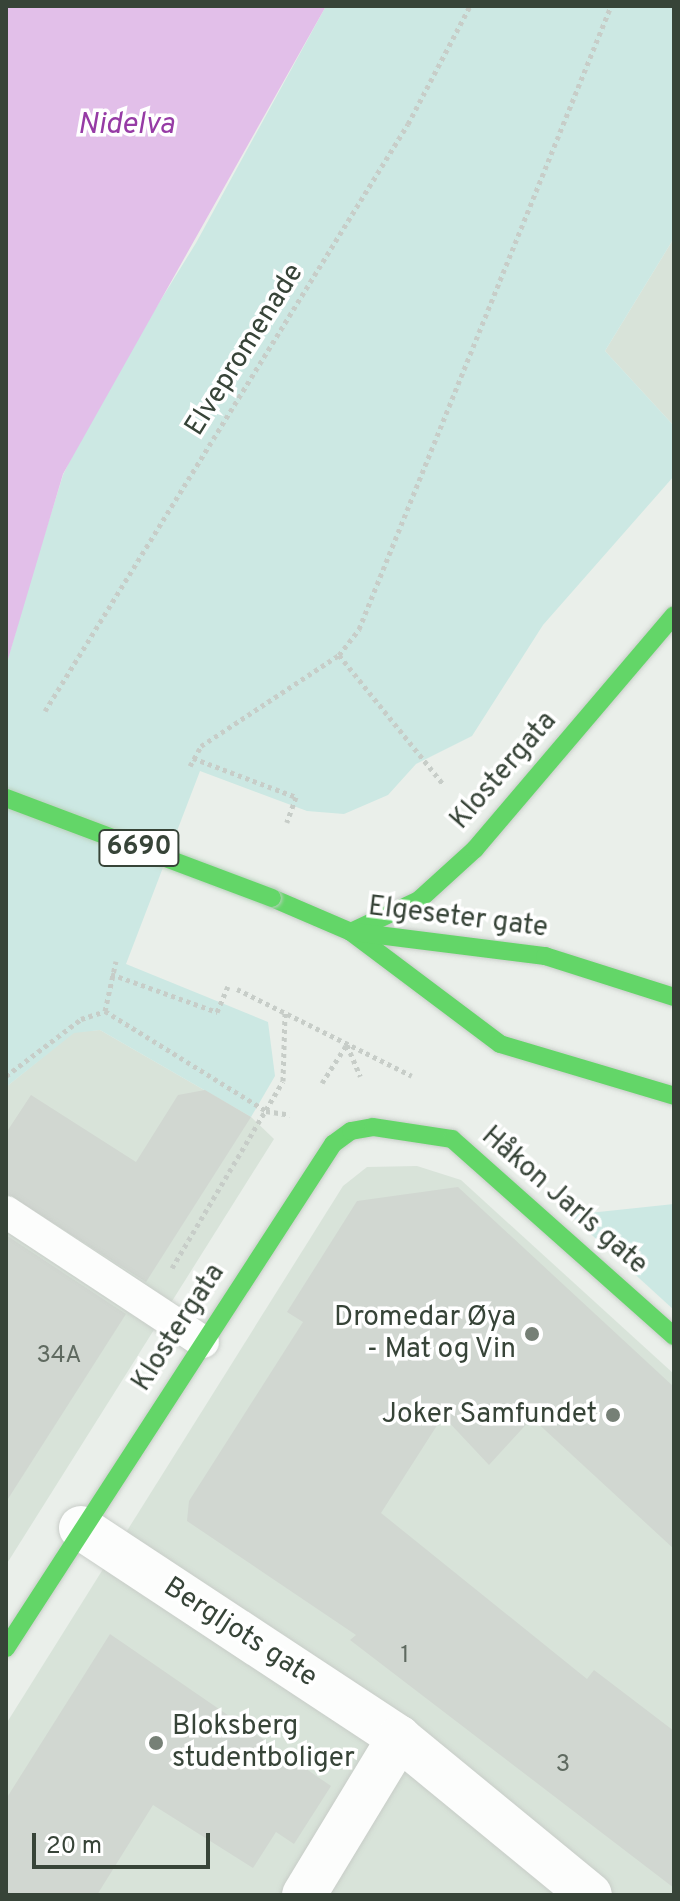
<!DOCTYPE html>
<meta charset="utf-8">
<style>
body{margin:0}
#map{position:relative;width:680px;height:1901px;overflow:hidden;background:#eaefea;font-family:Overpass,sans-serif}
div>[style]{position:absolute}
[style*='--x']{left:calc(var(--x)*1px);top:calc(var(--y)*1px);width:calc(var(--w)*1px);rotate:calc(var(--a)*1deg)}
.residential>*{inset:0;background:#d8e3d9}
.green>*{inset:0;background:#cce8e3}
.water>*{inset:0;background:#e2bfe9}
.building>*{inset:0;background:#d1d7d1}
.path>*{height:5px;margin-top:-2.5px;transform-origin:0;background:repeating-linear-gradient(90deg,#c7cdc8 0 4px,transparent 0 8px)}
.roads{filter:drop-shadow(0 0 2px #c8cdc8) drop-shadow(0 0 2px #c8cdc8)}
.lane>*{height:32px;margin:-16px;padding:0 16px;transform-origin:16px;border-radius:16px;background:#fcfdfc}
.street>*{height:44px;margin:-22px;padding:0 22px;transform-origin:22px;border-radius:22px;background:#fcfdfc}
.fast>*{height:18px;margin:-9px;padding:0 9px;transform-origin:9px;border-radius:9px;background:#63d668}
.bridges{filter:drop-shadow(0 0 2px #b9d0bc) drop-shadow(0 0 2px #b9d0bc)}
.fast-bridge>*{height:18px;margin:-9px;padding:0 9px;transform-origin:9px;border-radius:9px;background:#63d668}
.dots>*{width:22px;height:22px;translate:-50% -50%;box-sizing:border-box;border:4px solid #fff;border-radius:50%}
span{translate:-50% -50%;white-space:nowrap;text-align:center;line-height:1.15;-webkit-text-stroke:7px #fff;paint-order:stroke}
.number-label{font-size:24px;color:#5f6a60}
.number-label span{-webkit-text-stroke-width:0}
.shield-label span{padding:2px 6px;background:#fff;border:2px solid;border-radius:6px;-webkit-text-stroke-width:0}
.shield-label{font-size:26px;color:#374438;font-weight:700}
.street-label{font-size:28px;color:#374438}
.poi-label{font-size:28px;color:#374438}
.right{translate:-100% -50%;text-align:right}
.left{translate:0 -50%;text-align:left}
.water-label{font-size:30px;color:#963ba5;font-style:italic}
.frame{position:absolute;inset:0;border:8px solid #374438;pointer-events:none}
.scale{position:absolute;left:32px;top:1833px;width:178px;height:36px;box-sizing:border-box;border:4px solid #374438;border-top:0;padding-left:10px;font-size:24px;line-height:28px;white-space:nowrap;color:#374438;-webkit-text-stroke:6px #fff;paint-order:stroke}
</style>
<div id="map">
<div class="residential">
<i style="clip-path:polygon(674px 238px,674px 426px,605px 351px)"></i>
<i style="clip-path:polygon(100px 1030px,251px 1117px,274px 1139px,6px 1565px,6px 1087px,74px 1032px)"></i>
<i style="clip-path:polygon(417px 1166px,461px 1180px,674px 1374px,674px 1895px,6px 1895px,6px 1724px,343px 1186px,367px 1167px)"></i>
</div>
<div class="green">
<i style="clip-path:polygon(326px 6px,674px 6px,674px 238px,605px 351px,674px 426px,674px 476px,543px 625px,472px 736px,416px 764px,388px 795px,344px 814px,307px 811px,200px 771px,126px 964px,268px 1022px,275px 1076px,251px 1117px,100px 1030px,74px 1033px,6px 1087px,6px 666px,28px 588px,63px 475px,102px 395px,196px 243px)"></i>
<i style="clip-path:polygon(674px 1204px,674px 1310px,570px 1215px)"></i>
</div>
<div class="water">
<i style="clip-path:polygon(6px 6px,326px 6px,63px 474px,6px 666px)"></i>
</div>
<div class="building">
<i style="clip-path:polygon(205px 1090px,251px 1117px,146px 1282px,6px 1193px,6px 1133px,31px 1095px,136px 1162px,178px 1095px)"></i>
<i style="clip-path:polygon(458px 1187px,674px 1387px,674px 1549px,532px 1418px,489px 1465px,443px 1416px,381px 1513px,587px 1679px,594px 1670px,674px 1731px,674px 1888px,350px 1640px,356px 1635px,187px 1521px,189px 1501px,303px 1322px,287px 1312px,357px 1201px)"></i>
<i style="clip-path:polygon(6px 1235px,126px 1314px,6px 1502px)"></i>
<i style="clip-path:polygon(110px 1634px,331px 1786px,294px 1844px,276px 1832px,253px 1868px,153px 1805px,97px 1895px,6px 1895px,6px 1799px)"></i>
</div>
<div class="path">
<i style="--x:339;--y:655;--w:167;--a:51.1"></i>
<i style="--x:45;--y:711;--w:690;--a:-58.27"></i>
<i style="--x:408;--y:124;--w:133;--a:-62.3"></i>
<i style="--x:193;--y:758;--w:110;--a:20.7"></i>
<i style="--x:296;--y:797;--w:27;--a:110"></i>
<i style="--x:190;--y:766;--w:23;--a:-61"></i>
<i style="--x:201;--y:746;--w:165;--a:-33.4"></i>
<i style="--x:339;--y:655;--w:33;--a:-52"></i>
<i style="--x:359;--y:629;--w:672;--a:-67.98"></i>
<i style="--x:111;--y:974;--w:113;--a:19.7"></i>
<i style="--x:217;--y:1012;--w:28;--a:-67"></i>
<i style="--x:237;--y:989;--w:195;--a:26.4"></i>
<i style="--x:105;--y:1011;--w:190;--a:31.8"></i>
<i style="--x:266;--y:1111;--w:24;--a:9"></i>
<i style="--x:105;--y:1011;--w:51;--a:-77.6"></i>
<i style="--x:347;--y:1045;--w:34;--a:67"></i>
<i style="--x:6;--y:1076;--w:94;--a:-37.2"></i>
<i style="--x:81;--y:1019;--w:25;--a:-18"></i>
<i style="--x:322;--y:1083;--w:46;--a:-57.3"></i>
<i style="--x:172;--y:1268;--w:217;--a:-59.3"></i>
<i style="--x:283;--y:1081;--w:68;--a:-88.3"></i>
</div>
<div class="roads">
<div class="lane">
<i style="--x:6;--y:1212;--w:236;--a:33.4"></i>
</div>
<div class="street">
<i style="--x:81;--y:1528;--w:381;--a:33.4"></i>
<i style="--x:399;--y:1738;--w:247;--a:39.4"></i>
<i style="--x:304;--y:1895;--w:184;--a:-58.8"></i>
</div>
<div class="fast">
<i style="--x:272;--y:898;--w:86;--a:23.3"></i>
<i style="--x:351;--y:932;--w:186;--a:36.9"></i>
<i style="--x:500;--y:1044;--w:182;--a:16.6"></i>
<i style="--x:351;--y:932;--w:75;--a:-25.2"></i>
<i style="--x:419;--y:900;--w:76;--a:-42.3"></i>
<i style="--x:475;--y:849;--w:307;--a:-49.6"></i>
<i style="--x:354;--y:932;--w:193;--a:7.2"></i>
<i style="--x:545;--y:956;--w:135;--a:17.6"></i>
<i style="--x:6;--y:1648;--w:601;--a:-57.02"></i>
<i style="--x:333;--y:1144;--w:22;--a:-36"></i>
<i style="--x:351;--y:1131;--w:22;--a:-10"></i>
<i style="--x:373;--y:1127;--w:80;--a:8.6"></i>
<i style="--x:452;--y:1139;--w:297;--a:41.6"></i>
</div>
</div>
<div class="bridges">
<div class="fast-bridge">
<i style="--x:6;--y:798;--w:284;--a:20.6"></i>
</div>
</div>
<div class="dots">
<i style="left:532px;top:1334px;background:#768076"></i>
<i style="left:613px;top:1415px;background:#768076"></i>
<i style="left:156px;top:1743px;background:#768076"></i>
</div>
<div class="number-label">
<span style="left:59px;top:1357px">34A</span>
<span style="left:405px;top:1657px">1</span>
<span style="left:563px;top:1766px">3</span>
</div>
<div class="shield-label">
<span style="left:139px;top:848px">6690</span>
</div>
<div class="street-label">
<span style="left:245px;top:350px;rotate:-58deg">Elvepromenade</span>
<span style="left:504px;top:771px;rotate:-49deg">Klostergata</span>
<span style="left:458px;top:918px;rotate:7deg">Elgeseter gate</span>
<span style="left:564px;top:1201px;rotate:41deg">Håkon Jarls gate</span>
<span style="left:179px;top:1328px;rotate:-57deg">Klostergata</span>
<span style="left:240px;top:1633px;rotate:33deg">Bergljots gate</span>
</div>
<div class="poi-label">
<span class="right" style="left:516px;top:1334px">Dromedar Øya<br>- Mat og Vin</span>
<span class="right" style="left:597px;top:1415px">Joker Samfundet</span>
<span class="left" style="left:172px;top:1743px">Bloksberg<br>studentboliger</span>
</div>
<div class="water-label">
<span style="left:126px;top:126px">Nidelva</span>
</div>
<div class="frame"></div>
<div class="scale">20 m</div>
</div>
